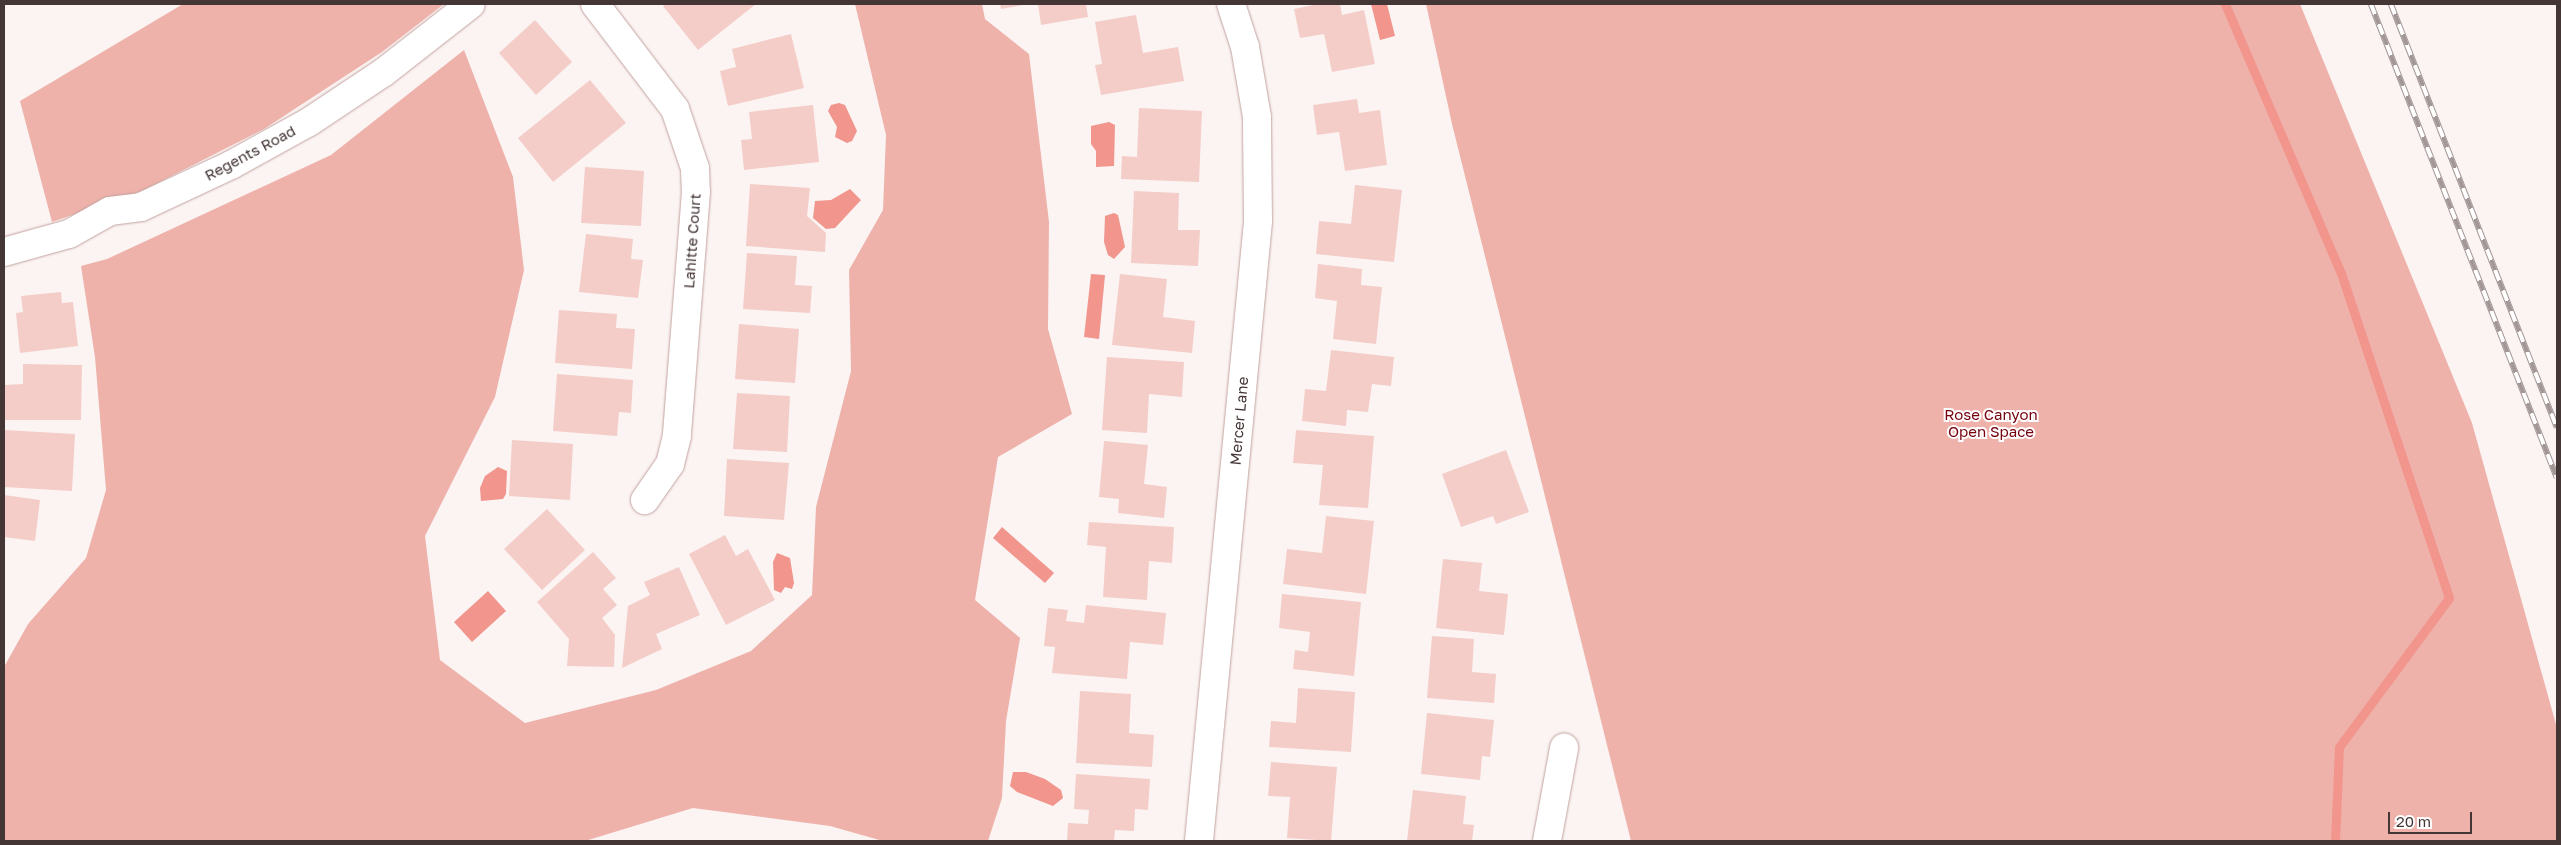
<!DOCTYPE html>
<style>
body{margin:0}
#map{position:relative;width:2561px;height:845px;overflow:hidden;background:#fbf4f3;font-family:"Golos Text",sans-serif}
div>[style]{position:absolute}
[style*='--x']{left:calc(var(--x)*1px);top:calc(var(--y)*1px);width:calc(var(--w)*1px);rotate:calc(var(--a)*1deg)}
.green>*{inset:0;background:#eeb2ab}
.water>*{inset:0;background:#f1958d}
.stream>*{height:9px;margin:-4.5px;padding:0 4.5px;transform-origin:4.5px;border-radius:4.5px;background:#f1958d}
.building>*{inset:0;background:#f4cdc8}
.roads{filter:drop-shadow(0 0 1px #c2a29e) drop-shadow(0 0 1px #c2a29e)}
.minor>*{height:28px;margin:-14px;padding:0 14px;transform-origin:14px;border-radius:14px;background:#fff}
.tertiary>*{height:28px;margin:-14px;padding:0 14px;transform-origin:14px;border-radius:14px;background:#fff}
.rail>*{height:5.5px;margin-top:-2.75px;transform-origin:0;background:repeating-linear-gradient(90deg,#fff 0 11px,#a29796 0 22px);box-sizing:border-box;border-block:1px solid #a29796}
span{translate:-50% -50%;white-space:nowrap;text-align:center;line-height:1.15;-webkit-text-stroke:4px #fff;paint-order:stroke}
.street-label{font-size:15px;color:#443635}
.park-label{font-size:15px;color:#74000c}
.frame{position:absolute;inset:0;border:5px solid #443635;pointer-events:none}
.scale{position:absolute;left:2388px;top:812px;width:84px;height:22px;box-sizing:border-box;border:2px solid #443635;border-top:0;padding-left:6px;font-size:15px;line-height:18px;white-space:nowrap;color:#443635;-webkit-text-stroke:4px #fff;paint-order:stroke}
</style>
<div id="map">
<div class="green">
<i style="clip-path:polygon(183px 4px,444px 4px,382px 52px,264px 129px,142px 191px,52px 222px,20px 101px)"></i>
<i style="clip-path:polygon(855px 4px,982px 4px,985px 19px,1029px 54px,1049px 222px,1048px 329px,1072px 414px,998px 457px,975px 600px,1020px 638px,1006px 721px,1002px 798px,988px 841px,883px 841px,830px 826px,693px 808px,585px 841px,4px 841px,4px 667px,28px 624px,86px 558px,106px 490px,95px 357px,81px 266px,107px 259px,331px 155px,464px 50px,513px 177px,524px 270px,495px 397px,425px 536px,440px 660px,525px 723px,656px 690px,751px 651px,812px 595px,816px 507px,851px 371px,849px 270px,883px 210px,886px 135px)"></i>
<i style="clip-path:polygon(1426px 4px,2300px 4px,2472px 423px,2557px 728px,2557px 841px,1631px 841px,1452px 124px)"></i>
</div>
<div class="water">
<i style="clip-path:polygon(1371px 4px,1387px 4px,1395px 36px,1380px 40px)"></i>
<i style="clip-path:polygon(839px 103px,845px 105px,857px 131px,852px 141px,847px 143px,835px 137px,837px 127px,828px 111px,831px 105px)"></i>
<i style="clip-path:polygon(1109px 122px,1115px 125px,1114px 166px,1096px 167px,1096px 151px,1091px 144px,1091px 126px)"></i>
<i style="clip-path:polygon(850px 189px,861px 200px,835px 228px,826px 229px,813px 218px,815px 201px,831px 200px)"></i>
<i style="clip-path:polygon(1114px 213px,1118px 215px,1125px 247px,1114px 259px,1108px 255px,1104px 242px,1105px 216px)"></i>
<i style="clip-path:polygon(1091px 274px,1105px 275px,1099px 339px,1084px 337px)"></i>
<i style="clip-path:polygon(498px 467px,507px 471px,506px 494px,503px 499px,481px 501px,480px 488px,485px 476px)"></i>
<i style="clip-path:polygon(1002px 527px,1054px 573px,1045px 583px,993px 538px)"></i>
<i style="clip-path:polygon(777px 553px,790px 558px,794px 583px,792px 589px,785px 587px,781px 593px,774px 590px,773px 562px)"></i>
<i style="clip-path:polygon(488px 591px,506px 611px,472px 642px,454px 622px)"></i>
<i style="clip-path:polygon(1013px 772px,1026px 772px,1045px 779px,1061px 790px,1063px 798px,1053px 806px,1017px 792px,1010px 786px)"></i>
</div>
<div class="stream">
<i style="--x:2225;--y:4;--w:293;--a:66.7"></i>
<i style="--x:2341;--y:273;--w:342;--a:71.6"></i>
<i style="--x:2449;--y:598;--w:185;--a:126.4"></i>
<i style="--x:2339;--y:747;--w:94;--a:92.4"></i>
</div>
<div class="building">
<i style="clip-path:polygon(666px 4px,756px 4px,698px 50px,663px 6px)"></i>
<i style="clip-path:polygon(1000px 4px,1023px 4px,1023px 5px,1001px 9px)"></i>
<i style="clip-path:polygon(1038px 4px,1086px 4px,1088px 17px,1041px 25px)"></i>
<i style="clip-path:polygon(1318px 4px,1340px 4px,1342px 15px,1364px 10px,1375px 64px,1332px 72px,1324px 34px,1300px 38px,1294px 9px)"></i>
<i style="clip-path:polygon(1136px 15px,1143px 53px,1178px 47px,1184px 81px,1101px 95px,1095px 65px,1102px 64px,1095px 22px)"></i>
<i style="clip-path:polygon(535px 20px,572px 62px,536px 95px,499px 53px)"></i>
<i style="clip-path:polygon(791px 34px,804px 88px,728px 106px,720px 71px,736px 67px,732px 49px)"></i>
<i style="clip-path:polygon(590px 80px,626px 123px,553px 182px,518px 138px)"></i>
<i style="clip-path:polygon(1357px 99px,1359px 113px,1380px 110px,1387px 165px,1345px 171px,1339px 132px,1317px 135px,1313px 105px)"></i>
<i style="clip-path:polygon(813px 105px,819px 162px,744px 170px,741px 140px,752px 139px,749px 112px)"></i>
<i style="clip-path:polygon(1139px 108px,1202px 111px,1199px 182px,1121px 179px,1122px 156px,1137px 157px)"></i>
<i style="clip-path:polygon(585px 167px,644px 171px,641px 226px,581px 223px)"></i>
<i style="clip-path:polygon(750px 184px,810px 188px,807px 216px,826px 233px,825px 252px,746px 246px)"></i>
<i style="clip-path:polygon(1355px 185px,1402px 190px,1394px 262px,1316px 254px,1319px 221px,1351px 224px)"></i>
<i style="clip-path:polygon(1134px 191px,1179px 193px,1178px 230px,1200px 230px,1198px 266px,1131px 263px)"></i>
<i style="clip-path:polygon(586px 234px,633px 239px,631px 259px,643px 260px,638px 298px,579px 292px)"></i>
<i style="clip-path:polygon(747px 253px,797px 256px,795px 285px,812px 286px,810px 313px,743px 309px)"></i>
<i style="clip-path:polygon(1318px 264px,1362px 269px,1361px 285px,1382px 287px,1376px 344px,1333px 339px,1337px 301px,1315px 298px)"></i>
<i style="clip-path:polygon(1120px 274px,1167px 279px,1163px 317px,1195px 321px,1192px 353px,1112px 345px)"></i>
<i style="clip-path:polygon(61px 292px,62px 303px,73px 302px,78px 346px,20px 353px,16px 313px,23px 312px,21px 296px)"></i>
<i style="clip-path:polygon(559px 310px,617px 314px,616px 328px,635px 329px,632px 369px,555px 363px)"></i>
<i style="clip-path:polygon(739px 324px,799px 329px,795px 383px,735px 379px)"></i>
<i style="clip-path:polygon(1331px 350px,1394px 357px,1391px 386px,1372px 384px,1368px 412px,1347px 410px,1346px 426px,1302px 421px,1305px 389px,1326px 391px)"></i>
<i style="clip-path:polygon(1107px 357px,1184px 362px,1182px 397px,1149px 394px,1147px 433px,1102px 430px)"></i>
<i style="clip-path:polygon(23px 364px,82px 365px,81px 420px,5px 420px,5px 385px,23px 384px)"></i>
<i style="clip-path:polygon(557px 374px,633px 380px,631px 413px,619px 412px,617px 436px,553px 431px)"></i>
<i style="clip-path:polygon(737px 393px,790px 396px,787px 452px,733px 449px)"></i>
<i style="clip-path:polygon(4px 430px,75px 434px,72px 491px,4px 487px)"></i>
<i style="clip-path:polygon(1296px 430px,1374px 436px,1368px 508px,1319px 505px,1323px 465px,1293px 463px)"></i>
<i style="clip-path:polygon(512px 440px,573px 444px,570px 500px,509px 496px)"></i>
<i style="clip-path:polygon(1104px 441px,1148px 445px,1144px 484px,1167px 487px,1164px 518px,1118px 513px,1119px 499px,1099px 497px)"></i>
<i style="clip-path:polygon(1506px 450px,1529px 512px,1496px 524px,1493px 516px,1461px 527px,1442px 474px)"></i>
<i style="clip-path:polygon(727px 459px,789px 463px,784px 520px,724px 516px)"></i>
<i style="clip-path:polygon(4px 495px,40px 500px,35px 541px,4px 537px)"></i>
<i style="clip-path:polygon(547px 509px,585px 550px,542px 590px,504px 549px)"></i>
<i style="clip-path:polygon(1326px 516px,1374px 521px,1366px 594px,1283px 584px,1287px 549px,1322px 553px)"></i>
<i style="clip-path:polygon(1089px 522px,1174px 527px,1172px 563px,1149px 561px,1147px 600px,1103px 597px,1106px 547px,1087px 545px)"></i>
<i style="clip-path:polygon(725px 535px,736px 556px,748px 549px,775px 600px,726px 625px,689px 554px)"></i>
<i style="clip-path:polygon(593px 552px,616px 578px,603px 589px,617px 605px,602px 618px,615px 635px,614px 667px,567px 666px,569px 639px,537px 602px)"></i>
<i style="clip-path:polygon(1443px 559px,1482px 563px,1479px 591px,1508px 594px,1504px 635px,1436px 628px)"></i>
<i style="clip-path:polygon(679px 567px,700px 615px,656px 634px,662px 649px,622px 668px,628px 606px,650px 595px,644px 582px)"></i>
<i style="clip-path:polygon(1282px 594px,1361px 602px,1354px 676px,1293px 669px,1295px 650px,1308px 652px,1310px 632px,1279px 628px)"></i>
<i style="clip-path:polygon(1086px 605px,1166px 613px,1163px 645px,1130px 642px,1127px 679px,1052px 673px,1055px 647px,1044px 646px,1048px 608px,1068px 610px,1066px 621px,1084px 623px)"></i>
<i style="clip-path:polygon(1432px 636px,1474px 639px,1472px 672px,1496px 674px,1494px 703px,1427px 698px)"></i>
<i style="clip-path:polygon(1298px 688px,1355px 692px,1351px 752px,1269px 747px,1271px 721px,1296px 723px)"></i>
<i style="clip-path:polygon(1080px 691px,1131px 694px,1129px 733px,1154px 735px,1152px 767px,1076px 763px)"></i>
<i style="clip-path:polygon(1427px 713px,1494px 720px,1490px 757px,1482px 756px,1480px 780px,1421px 774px)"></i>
<i style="clip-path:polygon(1271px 762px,1337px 767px,1331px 841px,1287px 838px,1290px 797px,1268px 796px)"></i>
<i style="clip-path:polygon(1076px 774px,1150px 779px,1148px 810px,1135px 809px,1134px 831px,1115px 830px,1114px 841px,1067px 841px,1068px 823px,1088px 824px,1089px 810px,1074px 809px)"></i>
<i style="clip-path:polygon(1413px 790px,1466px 796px,1463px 824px,1474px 825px,1472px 841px,1407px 841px)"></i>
</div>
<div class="roads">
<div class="minor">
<i style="--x:595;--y:4;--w:132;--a:52.7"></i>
<i style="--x:675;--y:109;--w:62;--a:71.3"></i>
<i style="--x:695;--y:168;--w:24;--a:88"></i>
<i style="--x:696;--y:192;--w:245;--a:94.5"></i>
<i style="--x:677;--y:436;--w:29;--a:104"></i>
<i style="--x:670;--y:464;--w:44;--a:124.8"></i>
<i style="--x:1199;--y:841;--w:623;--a:-84.56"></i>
<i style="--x:1258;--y:221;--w:104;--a:-90.6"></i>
<i style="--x:1257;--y:117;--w:71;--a:-99.7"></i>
<i style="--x:1245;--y:47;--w:45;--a:-108"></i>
<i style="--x:1547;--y:841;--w:95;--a:-79.6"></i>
</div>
<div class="tertiary">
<i style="--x:4;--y:252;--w:67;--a:-15.5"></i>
<i style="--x:69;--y:234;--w:47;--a:-29.3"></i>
<i style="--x:110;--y:211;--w:31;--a:-7"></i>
<i style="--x:141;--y:207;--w:99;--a:-25"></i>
<i style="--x:231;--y:165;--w:89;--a:-28.9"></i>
<i style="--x:309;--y:122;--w:90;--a:-33.7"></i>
<i style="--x:384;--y:72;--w:110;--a:-38"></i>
</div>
</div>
<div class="rail">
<i style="--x:2371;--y:4;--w:509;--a:68.57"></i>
<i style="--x:2391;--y:4;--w:455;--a:68.6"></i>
</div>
<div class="street-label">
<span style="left:250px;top:153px;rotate:-28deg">Regents Road</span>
<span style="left:692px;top:241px;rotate:-86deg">Lahitte Court</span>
<span style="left:1239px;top:421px;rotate:-85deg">Mercer Lane</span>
</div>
<div class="park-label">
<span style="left:1991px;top:423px">Rose Canyon<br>Open Space</span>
</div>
<div class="frame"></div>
<div class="scale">20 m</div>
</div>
